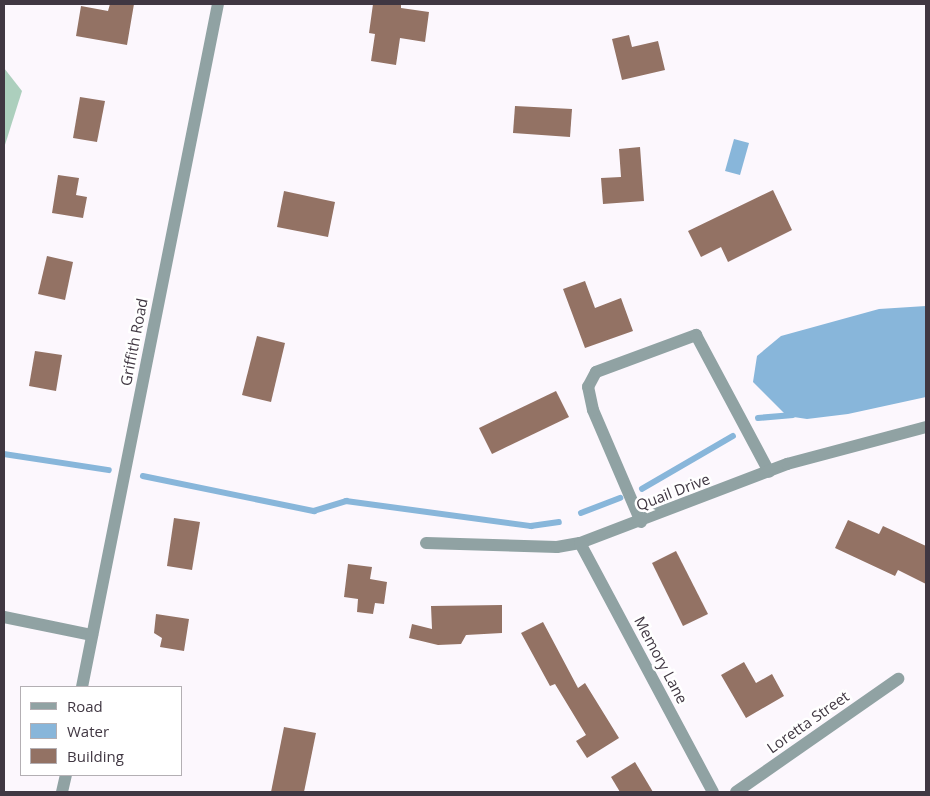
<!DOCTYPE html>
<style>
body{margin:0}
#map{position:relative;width:930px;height:796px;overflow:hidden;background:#fcf7fd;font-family:"Open Sans",sans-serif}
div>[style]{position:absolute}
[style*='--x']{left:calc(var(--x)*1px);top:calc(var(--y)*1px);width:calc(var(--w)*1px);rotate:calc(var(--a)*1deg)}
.green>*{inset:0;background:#accfbd}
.water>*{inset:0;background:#88b6da}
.stream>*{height:5.5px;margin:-2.75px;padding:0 2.75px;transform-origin:2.75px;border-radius:2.75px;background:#88b6da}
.building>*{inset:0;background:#937264}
.minor>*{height:12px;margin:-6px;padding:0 6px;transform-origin:6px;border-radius:6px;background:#90a2a3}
span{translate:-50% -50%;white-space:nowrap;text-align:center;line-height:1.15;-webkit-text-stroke:5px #fff;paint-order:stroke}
.street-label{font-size:15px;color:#403742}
.frame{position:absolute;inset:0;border:5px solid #403742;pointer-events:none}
.legend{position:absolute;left:20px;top:686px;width:162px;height:90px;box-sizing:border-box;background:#fff;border:1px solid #b3afb3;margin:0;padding:6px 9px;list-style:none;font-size:15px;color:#403742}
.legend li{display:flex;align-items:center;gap:10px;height:25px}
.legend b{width:25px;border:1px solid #b3afb3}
</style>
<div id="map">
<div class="green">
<i style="clip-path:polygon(4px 68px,22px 91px,4px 148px)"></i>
</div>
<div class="water">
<i style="clip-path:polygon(734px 139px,749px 143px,740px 175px,725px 171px)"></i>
<i style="clip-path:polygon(926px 306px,926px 397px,848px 414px,807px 419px,787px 416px,753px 382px,757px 356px,781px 336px,879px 309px)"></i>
</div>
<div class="stream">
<i style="--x:758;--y:418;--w:35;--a:-5"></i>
<i style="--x:4;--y:454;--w:106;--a:8.7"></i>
<i style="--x:143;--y:476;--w:175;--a:11.6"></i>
<i style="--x:314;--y:511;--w:34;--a:-17"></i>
<i style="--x:346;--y:501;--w:187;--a:7.7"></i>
<i style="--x:531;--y:526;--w:28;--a:-8"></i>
<i style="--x:642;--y:489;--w:105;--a:-30.2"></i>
<i style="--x:581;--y:513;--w:42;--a:-21"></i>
</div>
<div class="building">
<i style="clip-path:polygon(110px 4px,134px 4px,127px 45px,76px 36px,81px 6px,108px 11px)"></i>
<i style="clip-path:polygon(373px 4px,401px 4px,401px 8px,429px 12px,425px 42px,400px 38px,396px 65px,371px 61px,375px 34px,369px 33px)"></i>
<i style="clip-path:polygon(629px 35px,632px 47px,658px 41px,665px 70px,622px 80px,612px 39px)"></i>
<i style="clip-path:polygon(80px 97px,105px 101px,97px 142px,73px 138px)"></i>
<i style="clip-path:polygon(515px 106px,572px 109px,570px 137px,513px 133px)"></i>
<i style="clip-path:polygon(640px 147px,644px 201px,603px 204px,601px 178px,621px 177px,619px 149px)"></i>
<i style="clip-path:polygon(58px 175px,79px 178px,76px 195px,87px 197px,83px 218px,52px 213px)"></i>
<i style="clip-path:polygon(773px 190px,792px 230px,728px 262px,721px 247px,701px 257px,688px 231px)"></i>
<i style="clip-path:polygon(284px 191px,335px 202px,328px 237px,277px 227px)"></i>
<i style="clip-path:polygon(47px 256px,73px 262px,65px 300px,38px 294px)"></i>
<i style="clip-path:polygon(585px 281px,595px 308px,621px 298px,633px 331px,585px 348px,563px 289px)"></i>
<i style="clip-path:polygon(257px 336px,285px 343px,271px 402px,242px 395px)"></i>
<i style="clip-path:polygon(35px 351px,62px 355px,56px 391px,29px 386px)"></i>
<i style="clip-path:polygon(556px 391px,569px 417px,492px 454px,479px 428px)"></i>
<i style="clip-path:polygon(174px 518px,200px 522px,192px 570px,167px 566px)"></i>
<i style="clip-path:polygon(848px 520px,879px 534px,883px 526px,926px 546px,926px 584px,898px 570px,895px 576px,835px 548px)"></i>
<i style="clip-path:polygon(676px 551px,708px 614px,683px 626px,652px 563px)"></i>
<i style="clip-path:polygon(348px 564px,372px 567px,370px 579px,387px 582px,384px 604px,375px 603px,373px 614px,357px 612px,358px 599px,344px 597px)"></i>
<i style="clip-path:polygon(502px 605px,502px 633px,466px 635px,461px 644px,438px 645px,409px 638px,412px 624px,432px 629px,431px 606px)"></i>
<i style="clip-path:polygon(156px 614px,189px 619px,184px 651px,160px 647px,162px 638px,154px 633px)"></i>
<i style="clip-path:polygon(543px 622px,578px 688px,585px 683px,619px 738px,587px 758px,576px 741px,586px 735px,555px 684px,550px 686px,521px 633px)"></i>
<i style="clip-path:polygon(744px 662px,756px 683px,772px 674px,784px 696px,746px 718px,721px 675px)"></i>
<i style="clip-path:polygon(284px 727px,316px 733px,304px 792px,271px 792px)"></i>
<i style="clip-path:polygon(635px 762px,653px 792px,620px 792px,611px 777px)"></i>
</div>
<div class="minor">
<i style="--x:641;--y:522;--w:122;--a:-113.2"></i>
<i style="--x:593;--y:410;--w:24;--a:-102"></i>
<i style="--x:588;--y:387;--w:17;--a:-62"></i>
<i style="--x:596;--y:372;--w:107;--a:-20.3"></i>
<i style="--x:696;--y:335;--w:155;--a:61.9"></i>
<i style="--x:426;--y:543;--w:131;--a:1.7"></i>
<i style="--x:557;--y:547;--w:23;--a:-10"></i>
<i style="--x:580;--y:543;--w:222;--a:-20.9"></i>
<i style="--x:787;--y:464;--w:144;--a:-14.9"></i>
<i style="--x:580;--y:543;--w:282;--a:61.9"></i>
<i style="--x:4;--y:617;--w:90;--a:11.6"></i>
<i style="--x:82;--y:687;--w:696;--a:-78.74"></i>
<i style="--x:62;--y:792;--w:17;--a:-77"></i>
<i style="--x:736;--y:792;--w:198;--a:-34.9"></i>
</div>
<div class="street-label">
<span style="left:134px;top:342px;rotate:-79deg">Griffith Road</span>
<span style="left:673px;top:492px;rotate:-21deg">Quail Drive</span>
<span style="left:661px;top:660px;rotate:62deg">Memory Lane</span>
<span style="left:808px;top:722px;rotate:-35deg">Loretta Street</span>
</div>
<div class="frame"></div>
<ul class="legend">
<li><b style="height:6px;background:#90a2a3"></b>Road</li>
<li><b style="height:14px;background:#88b6da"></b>Water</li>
<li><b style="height:14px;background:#937264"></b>Building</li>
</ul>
</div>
